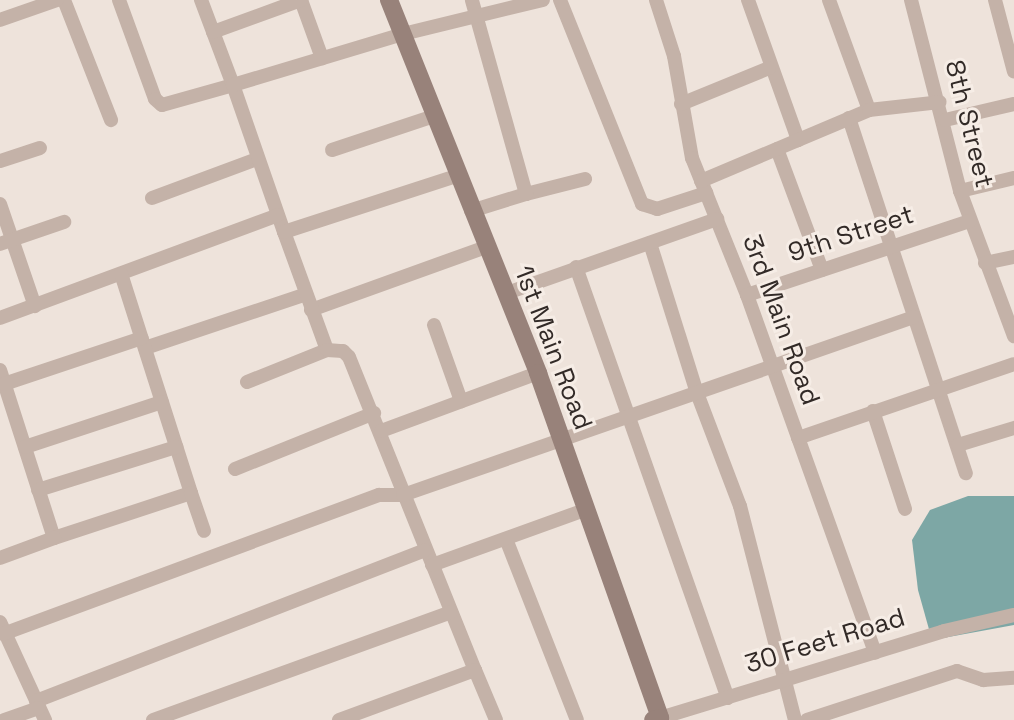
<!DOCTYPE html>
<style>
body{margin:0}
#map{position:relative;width:1014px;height:720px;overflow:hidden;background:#eee3db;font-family:"Space Grotesk",sans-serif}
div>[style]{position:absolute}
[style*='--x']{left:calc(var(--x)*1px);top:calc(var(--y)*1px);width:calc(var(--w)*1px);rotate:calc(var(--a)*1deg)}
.water>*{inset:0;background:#7da7a5}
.street>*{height:14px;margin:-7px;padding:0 7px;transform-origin:7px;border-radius:7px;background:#c4b2a8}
.secondary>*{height:18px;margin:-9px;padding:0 9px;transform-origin:9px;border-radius:9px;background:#98827a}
span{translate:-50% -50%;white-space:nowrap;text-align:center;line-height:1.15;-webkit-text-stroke:6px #f6ede6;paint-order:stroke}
.street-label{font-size:26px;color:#322a27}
</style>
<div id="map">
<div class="water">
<i style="clip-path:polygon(968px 496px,1014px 496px,1014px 625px,932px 640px,918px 590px,912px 540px,930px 510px)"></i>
</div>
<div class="street">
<i style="--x:64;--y:0;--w:129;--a:68.6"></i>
<i style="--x:119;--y:0;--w:105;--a:70"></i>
<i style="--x:155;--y:99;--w:9;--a:41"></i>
<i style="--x:162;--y:105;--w:74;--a:-15.7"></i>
<i style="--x:233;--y:85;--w:91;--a:-110.6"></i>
<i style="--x:301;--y:0;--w:62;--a:70.1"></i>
<i style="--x:560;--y:0;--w:220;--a:68.1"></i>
<i style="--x:642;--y:204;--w:16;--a:18"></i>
<i style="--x:657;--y:209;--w:52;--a:-18.1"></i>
<i style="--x:656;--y:0;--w:59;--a:72.2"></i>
<i style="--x:674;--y:56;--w:104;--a:80"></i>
<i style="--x:692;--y:158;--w:148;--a:68.1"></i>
<i style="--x:747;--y:295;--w:380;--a:70.3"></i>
<i style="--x:748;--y:0;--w:149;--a:70.3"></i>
<i style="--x:829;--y:0;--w:117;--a:70"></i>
<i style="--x:911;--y:0;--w:197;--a:75.6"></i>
<i style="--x:960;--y:191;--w:155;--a:69.6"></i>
<i style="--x:995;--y:0;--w:74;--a:75.2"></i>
<i style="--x:0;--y:20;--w:60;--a:-19.3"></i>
<i style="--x:213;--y:32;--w:94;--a:-20"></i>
<i style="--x:681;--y:104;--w:95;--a:-22.2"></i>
<i style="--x:849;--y:118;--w:374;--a:71.8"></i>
<i style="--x:945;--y:120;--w:71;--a:-13.1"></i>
<i style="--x:777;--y:149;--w:129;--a:69.6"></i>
<i style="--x:332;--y:150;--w:108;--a:-18.4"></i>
<i style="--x:0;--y:161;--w:42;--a:-18"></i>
<i style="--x:701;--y:181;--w:182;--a:-22.9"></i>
<i style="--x:869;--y:110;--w:71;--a:-6.4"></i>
<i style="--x:960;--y:191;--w:56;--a:-13.5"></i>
<i style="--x:526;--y:194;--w:61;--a:-14.3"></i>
<i style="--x:152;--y:198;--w:112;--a:-20.4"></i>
<i style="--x:0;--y:204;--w:108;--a:71.1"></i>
<i style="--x:471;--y:211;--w:58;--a:-17.2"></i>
<i style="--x:526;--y:194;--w:201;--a:-105.6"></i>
<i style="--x:284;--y:232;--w:156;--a:-109.1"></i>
<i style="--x:233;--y:85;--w:177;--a:-16.7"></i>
<i style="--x:403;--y:34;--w:144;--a:-13.7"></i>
<i style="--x:650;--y:243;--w:157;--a:72.6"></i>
<i style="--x:697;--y:393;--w:121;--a:69.2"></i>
<i style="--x:740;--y:506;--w:221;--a:75.6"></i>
<i style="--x:0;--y:244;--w:68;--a:-19"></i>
<i style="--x:985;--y:263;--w:30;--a:-12"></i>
<i style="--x:576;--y:267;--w:457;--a:70.6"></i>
<i style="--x:507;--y:293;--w:223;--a:-19.4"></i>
<i style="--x:747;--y:295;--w:235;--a:-18.4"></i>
<i style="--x:311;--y:310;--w:186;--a:-19.8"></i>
<i style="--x:0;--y:318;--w:296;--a:-20.3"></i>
<i style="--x:434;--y:325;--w:81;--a:70.4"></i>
<i style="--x:145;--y:348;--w:170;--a:-18.5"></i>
<i style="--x:327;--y:350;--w:126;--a:-110"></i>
<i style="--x:284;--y:232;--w:184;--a:-18"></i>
<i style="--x:0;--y:370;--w:176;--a:72.2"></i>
<i style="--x:54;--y:538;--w:144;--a:-18.2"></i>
<i style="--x:191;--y:493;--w:230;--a:-107.7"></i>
<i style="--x:247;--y:382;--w:86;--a:-21.8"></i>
<i style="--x:327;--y:350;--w:16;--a:4"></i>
<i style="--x:343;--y:351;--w:8;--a:45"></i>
<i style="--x:349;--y:357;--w:337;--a:68.1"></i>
<i style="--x:475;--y:670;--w:145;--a:159.8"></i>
<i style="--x:4;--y:384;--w:145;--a:-18.4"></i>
<i style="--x:873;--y:411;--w:103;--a:71.9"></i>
<i style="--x:381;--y:431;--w:167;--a:-20.3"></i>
<i style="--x:798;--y:438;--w:228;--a:-18.9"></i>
<i style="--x:958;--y:445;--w:59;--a:-16.9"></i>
<i style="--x:25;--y:447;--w:144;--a:-18.2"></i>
<i style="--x:235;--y:469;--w:150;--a:-21.9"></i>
<i style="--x:38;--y:490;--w:145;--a:-17.3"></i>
<i style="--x:191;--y:493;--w:40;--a:71.1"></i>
<i style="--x:506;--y:539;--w:194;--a:68.6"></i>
<i style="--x:0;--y:558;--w:58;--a:-20.3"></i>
<i style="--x:432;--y:565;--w:163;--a:-19.8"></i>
<i style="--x:0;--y:622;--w:108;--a:65.3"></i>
<i style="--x:3;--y:634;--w:401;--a:-20.3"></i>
<i style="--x:379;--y:495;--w:24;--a:0"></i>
<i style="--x:403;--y:495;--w:541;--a:-19.21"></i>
<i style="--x:475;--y:670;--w:54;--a:67.2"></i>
<i style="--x:36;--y:701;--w:417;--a:-21.2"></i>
<i style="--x:660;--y:718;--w:297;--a:-17"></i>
<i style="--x:944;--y:631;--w:72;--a:-12.9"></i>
<i style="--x:4;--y:720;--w:37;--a:-19"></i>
<i style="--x:153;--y:720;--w:317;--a:-19.9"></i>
<i style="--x:807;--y:720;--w:158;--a:-18.1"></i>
<i style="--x:957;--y:671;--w:28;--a:19"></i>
<i style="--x:983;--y:680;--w:31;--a:-4"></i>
</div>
<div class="secondary">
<i style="--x:389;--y:0;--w:402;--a:68.2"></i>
<i style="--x:538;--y:373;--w:366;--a:70.5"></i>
<i style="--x:660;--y:718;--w:7;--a:164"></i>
</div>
<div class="street-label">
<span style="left:969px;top:124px;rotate:76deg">8th Street</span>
<span style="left:851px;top:234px;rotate:-18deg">9th Street</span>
<span style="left:781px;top:320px;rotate:70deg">3rd Main Road</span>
<span style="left:553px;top:348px;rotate:69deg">1st Main Road</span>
<span style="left:825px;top:641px;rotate:-17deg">30 Feet Road</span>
</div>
</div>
